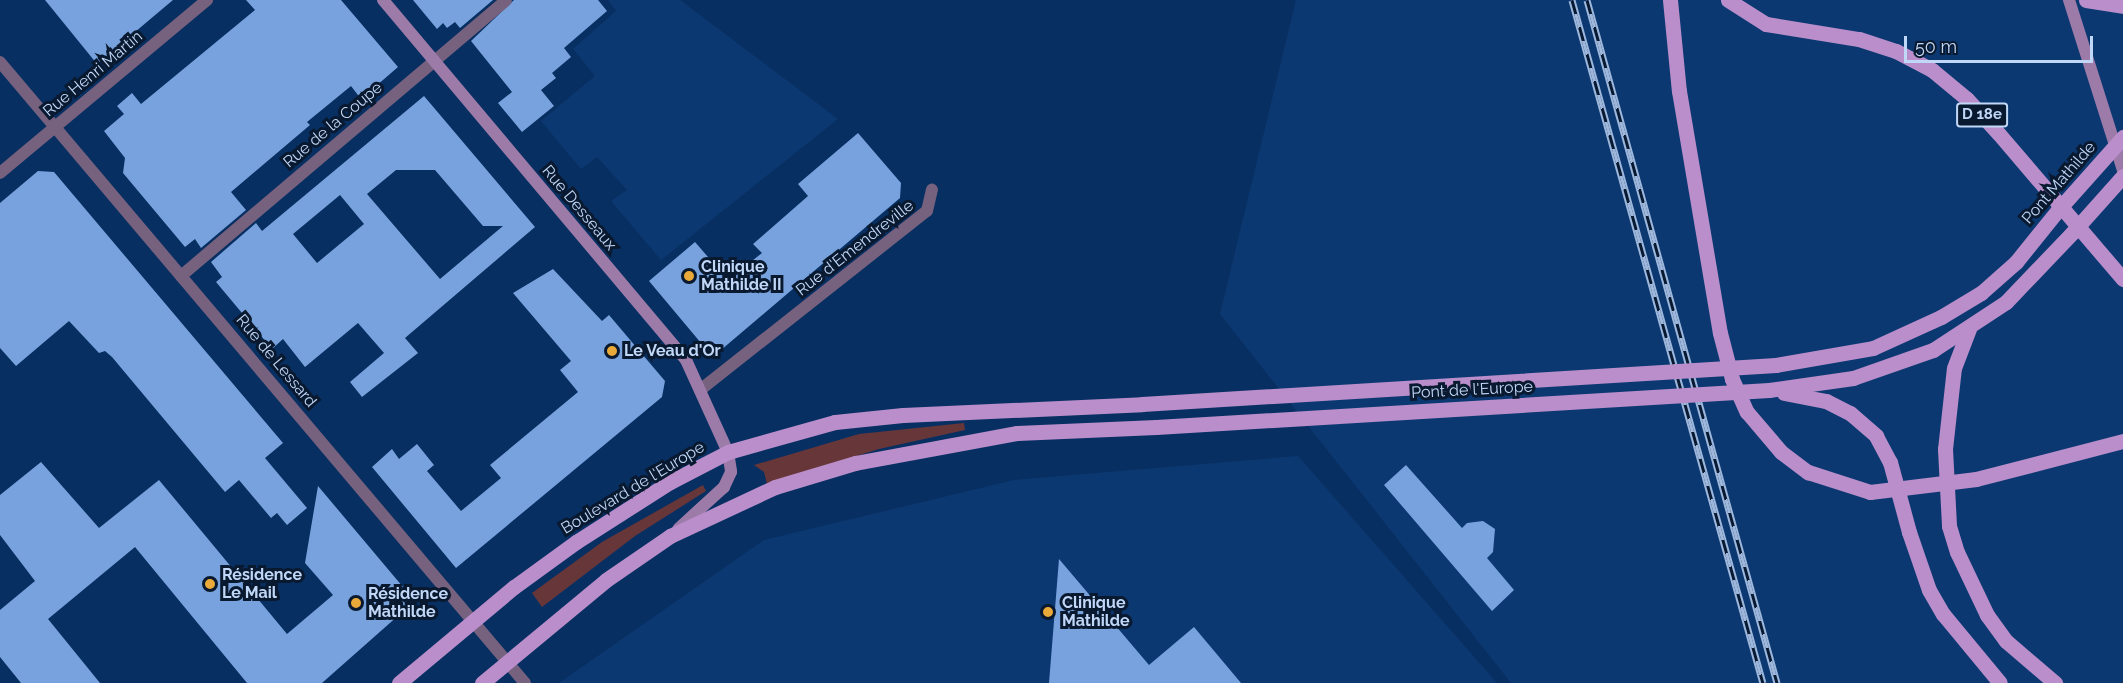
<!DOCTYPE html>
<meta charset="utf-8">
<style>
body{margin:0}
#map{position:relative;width:2123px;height:683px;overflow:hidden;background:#082f62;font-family:Raleway,sans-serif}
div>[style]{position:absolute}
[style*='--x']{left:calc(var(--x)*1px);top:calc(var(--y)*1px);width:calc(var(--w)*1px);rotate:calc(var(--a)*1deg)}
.built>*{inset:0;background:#0c3871}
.green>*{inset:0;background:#673639}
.building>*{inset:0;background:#78a2dd}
.street>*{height:12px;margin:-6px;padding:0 6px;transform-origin:6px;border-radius:6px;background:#76617e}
.secondary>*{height:12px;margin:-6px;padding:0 6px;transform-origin:6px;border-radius:6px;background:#9d7ba9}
.primary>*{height:15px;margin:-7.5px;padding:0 7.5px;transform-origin:7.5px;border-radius:7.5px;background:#ba8eca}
.rail>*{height:7px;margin-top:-3.5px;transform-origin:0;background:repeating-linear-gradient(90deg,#09192f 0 14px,#9eb7db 0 28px);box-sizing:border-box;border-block:2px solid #9eb7db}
.primary-bridge>*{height:15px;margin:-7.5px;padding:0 7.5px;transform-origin:7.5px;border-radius:7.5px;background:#ba8eca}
.dots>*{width:16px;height:16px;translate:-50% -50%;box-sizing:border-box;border:3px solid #09192f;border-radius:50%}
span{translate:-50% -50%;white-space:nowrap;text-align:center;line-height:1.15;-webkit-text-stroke:6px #09192f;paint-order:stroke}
.shield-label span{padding:2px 4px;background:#09192f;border:2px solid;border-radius:4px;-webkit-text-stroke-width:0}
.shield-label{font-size:15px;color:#c1d7f7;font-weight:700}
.street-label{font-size:16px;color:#c1d7f7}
.poi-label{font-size:16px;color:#c1d7f7;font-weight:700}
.left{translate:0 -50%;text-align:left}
.scale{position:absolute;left:1904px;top:36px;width:189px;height:27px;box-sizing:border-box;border:3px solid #c1d7f7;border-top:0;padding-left:8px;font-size:18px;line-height:21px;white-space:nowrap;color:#c1d7f7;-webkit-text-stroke:4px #09192f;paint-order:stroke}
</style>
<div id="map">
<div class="built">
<i style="clip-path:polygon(608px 0,680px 0,838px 119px,661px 260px,611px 201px,627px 190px,597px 157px,581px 169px,541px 121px,595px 76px,573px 49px,616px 11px)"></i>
<i style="clip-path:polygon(1296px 0,2123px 0,2123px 683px,1511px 683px,1220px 314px)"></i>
<i style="clip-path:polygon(1298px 456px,1497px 683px,559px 683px,764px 540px,1014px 480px)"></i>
</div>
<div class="green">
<i style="clip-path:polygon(964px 423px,965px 430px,879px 449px,767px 484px,764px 472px,754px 465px,859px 434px)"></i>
<i style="clip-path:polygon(703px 485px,706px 491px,635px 536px,542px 607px,532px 593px,602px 542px)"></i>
</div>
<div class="building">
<i style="clip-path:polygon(45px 0,173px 0,97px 64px)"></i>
<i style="clip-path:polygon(246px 0,341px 0,398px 67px,361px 99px,351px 86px,307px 122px,310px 125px,231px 192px,246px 210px,201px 248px,195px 239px,185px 247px,123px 173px,125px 158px,104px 131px,124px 114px,117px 106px,132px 93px,141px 104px,255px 10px)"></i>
<i style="clip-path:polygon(413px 0,493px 0,460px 28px,455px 22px,447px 28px,443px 23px,437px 29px)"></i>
<i style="clip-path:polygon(514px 0,598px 0,607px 11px,564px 48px,571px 57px,552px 73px,556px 78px,541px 90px,554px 106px,522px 132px,498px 103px,512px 92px,471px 41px)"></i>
<i style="clip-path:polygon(evenodd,424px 96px,535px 227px,405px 338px,418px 353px,362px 397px,350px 382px,384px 353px,358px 323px,305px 367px,283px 339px,272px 349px,216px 282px,222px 277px,211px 262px,256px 223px,262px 231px,424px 96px,396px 170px,435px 170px,483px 226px,503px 226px,440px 279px,367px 194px,396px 170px,424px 96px,340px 195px,364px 224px,317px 263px,293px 234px,340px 195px)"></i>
<i style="clip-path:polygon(858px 133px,901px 183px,900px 198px,721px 350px,706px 349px,649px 281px,695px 242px,728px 280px,762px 253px,753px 244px,808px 196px,798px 184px)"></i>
<i style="clip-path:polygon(38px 171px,54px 172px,283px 443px,265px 458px,307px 508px,287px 525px,277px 513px,271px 518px,239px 480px,225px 492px,112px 357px,105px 351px,99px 353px,69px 321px,16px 366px,0 348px,0 203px)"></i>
<i style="clip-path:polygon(553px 269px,602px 321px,609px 315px,648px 361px,665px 381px,662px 397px,456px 568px,372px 467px,392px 449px,399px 459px,417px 444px,434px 465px,427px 471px,461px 511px,501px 478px,490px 465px,578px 392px,560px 370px,571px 361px,513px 293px)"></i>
<i style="clip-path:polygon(41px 462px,99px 528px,159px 480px,287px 634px,333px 595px,305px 563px,318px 486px,403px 587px,397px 592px,408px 607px,322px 683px,247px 683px,135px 547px,48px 619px,100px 683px,21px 683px,0 657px,0 610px,35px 581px,0 535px,0 495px)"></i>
<i style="clip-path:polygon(1406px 465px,1462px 528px,1467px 523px,1483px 521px,1495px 529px,1493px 552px,1487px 558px,1514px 590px,1492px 611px,1384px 485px)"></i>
<i style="clip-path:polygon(1059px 559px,1149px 665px,1194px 627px,1241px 683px,1049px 683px)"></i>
</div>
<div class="street">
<i style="--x:0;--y:62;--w:813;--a:49.79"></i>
<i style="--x:0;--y:173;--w:270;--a:-39.9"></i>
<i style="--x:181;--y:276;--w:426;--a:-40.3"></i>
<i style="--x:700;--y:390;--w:289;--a:-38.3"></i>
<i style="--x:927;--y:211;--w:22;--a:-77"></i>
</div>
<div class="secondary">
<i style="--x:383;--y:0;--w:471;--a:49.9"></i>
<i style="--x:686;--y:360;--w:101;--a:65.5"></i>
<i style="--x:728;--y:452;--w:20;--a:81"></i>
<i style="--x:731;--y:472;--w:17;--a:115"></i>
<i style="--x:724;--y:487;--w:62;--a:137.6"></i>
<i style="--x:2069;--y:0;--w:178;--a:72.4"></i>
</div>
<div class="primary">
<i style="--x:1670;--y:0;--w:91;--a:84.4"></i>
<i style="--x:1679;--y:91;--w:245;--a:80.4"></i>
<i style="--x:1720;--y:333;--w:48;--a:75.4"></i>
<i style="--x:1732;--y:379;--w:36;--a:66"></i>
<i style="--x:1747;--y:412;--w:52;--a:49.6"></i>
<i style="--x:1781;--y:452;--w:34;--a:37"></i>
<i style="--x:1808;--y:472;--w:65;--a:17.9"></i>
<i style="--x:1870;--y:492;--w:107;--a:-7"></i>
<i style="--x:1976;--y:479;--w:152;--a:-14.5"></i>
<i style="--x:1728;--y:0;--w:45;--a:32.3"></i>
<i style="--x:1766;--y:24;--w:94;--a:9.2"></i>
<i style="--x:1859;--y:39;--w:39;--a:18"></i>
<i style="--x:1896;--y:51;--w:41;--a:27.8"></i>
<i style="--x:1932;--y:70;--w:45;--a:39.6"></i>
<i style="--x:1967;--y:99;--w:47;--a:47.6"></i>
<i style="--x:1999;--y:134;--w:191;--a:49.5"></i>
<i style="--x:2086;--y:0;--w:37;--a:9"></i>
<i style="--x:1776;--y:365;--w:98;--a:-9.9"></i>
<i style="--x:1873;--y:348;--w:75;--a:-24.5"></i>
<i style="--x:1941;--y:317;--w:47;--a:-31"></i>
<i style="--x:1981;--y:293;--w:47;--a:-41.5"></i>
<i style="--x:2016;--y:262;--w:67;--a:-51.1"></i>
<i style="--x:1769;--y:390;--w:85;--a:-8.1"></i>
<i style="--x:1853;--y:378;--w:85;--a:-19.3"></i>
<i style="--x:1933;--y:350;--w:87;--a:-33.3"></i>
<i style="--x:2006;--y:302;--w:95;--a:-46.3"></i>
<i style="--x:1784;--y:393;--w:43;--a:10.8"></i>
<i style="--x:1826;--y:401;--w:27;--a:27"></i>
<i style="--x:1850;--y:413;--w:35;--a:41"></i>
<i style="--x:1876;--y:436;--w:30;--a:62"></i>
<i style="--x:1945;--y:449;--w:81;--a:-83.7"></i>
<i style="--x:1954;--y:368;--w:42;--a:-69"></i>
<i style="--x:1949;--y:526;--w:27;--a:73"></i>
<i style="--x:1957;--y:552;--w:70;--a:64.5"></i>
<i style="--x:1987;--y:615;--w:32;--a:54"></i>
<i style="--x:2006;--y:641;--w:65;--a:40.6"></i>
<i style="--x:1909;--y:532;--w:61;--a:71"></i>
<i style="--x:1929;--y:590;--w:28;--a:60"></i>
<i style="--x:1943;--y:614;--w:89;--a:50.4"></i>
<i style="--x:399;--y:683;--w:150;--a:-39.9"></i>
<i style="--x:514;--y:587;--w:77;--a:-36"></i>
<i style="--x:576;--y:542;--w:112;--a:-32.6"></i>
<i style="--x:670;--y:482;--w:65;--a:-27.3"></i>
<i style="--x:728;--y:452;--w:111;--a:-15.7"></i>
<i style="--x:835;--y:422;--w:68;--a:-5.9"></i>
<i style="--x:903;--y:415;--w:239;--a:-2.6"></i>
<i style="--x:482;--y:683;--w:161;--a:-39.7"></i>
<i style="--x:606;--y:580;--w:78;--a:-34.5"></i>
<i style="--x:670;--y:536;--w:116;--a:-25"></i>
<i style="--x:775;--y:487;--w:84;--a:-16.7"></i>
<i style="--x:855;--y:463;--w:165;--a:-10.5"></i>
<i style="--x:1017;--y:433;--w:139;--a:-2.5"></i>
</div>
<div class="rail">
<i style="--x:1572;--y:0;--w:709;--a:74.38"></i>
<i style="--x:1587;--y:0;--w:709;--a:74.45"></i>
</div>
<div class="primary-bridge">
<i style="--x:2058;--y:210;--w:98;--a:-48.3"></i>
<i style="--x:2072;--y:233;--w:76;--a:-48.2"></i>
<i style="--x:1142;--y:404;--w:635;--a:-3.52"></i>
<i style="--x:1156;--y:427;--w:614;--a:-3.45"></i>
<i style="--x:1945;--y:449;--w:77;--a:87"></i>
<i style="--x:1890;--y:462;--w:73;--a:74.8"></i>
</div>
<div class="dots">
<i style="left:689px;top:276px;background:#eaaa39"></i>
<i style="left:612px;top:351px;background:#eaaa39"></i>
<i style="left:210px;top:584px;background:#eaaa39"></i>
<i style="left:356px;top:603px;background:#eaaa39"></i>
<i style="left:1048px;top:612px;background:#eaaa39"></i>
</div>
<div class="shield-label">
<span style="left:1982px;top:115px">D 18e</span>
</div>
<div class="street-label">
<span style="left:93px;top:74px;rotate:-40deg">Rue Henri Martin</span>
<span style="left:333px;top:125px;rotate:-40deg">Rue de la Coupe</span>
<span style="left:2059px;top:183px;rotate:-49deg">Pont Mathilde</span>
<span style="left:579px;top:208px;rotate:50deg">Rue Desseaux</span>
<span style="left:855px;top:248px;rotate:-38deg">Rue d'Emendreville</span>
<span style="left:276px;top:361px;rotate:50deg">Rue de Lessard</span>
<span style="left:1472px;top:390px;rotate:-3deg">Pont de l'Europe</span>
<span style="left:633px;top:488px;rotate:-31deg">Boulevard de l'Europe</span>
</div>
<div class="poi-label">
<span class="left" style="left:701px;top:276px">Clinique<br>Mathilde II</span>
<span class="left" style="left:624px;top:351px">Le Veau d'Or</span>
<span class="left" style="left:222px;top:584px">Résidence<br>Le Mail</span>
<span class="left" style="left:368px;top:603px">Résidence<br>Mathilde</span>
<span class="left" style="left:1062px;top:612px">Clinique<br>Mathilde</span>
</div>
<div class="scale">50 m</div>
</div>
